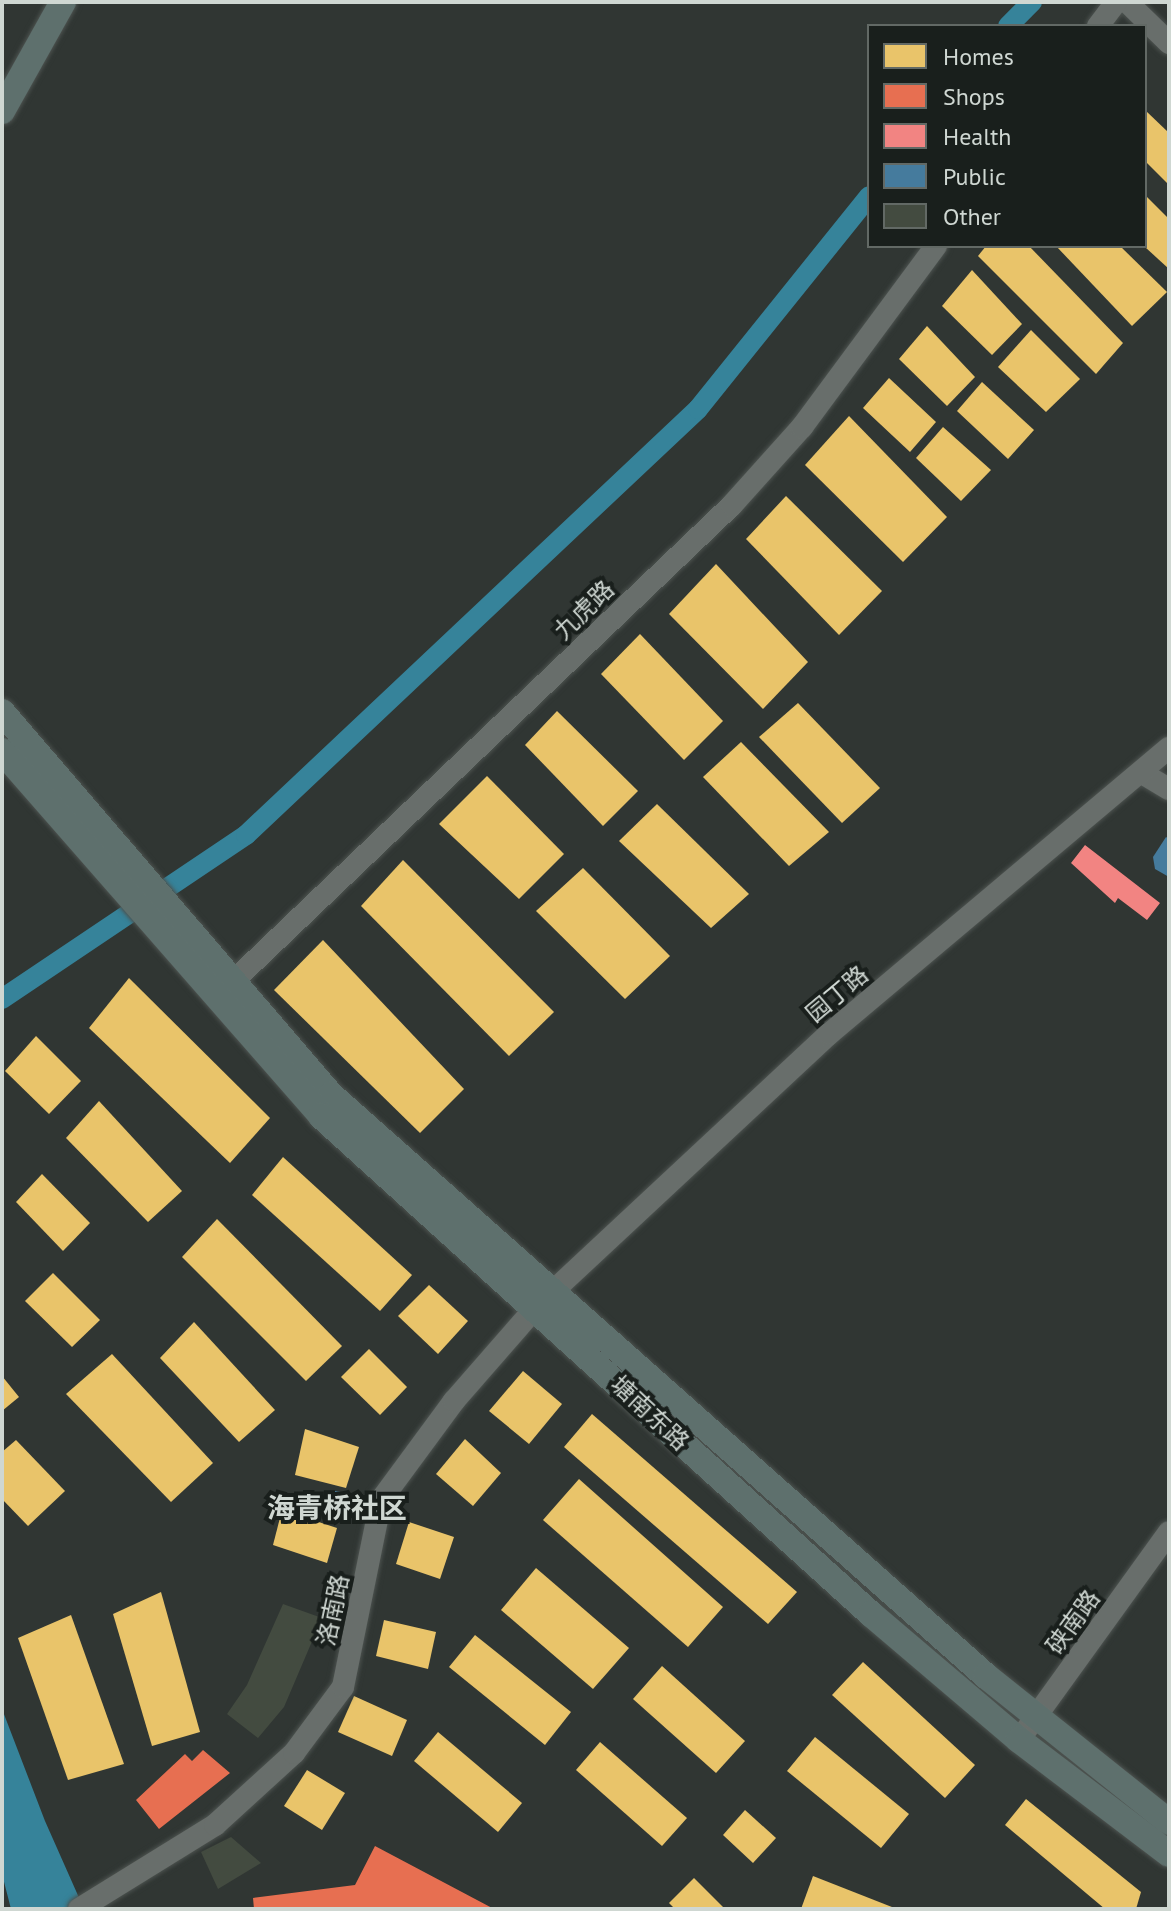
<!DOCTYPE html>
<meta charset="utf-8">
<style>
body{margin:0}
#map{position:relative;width:1171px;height:1911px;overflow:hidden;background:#303633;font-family:"PT Sans","Noto Sans SC",sans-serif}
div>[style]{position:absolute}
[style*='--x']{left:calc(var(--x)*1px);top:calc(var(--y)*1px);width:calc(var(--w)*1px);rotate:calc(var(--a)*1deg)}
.water>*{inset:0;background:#36839a}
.homes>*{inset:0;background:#e9c46a}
.shops>*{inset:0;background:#e76f51}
.health>*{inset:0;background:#f28482}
.public>*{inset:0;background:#457b9d}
.canal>*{height:20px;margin:-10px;padding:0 10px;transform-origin:10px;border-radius:10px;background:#36839a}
.building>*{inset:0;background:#434b40}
.roads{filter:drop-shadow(0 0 2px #4c524f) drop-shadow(0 0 2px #4c524f)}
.minor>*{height:22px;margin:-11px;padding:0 11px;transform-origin:11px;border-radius:11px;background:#686e6b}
.major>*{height:26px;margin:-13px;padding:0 13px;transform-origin:13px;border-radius:13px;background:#5e706d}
span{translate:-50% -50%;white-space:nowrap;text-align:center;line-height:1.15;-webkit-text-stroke:8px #191f1c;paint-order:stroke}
.street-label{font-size:24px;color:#cfd7d2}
.quarter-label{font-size:28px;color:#cfd7d2;font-weight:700}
.frame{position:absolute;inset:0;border:4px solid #cfd7d2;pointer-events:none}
.legend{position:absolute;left:867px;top:24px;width:280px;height:224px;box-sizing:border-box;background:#191f1c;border:2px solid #626965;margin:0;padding:10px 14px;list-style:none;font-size:24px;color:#cfd7d2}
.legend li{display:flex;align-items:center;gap:16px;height:40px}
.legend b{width:40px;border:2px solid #626965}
</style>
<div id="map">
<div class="water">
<i style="clip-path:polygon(2px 1709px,45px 1821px,84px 1909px,11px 1909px,2px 1874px)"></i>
</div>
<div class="homes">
<i style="clip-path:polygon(1145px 110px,1169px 133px,1169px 185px,1145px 161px)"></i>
<i style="clip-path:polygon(1145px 195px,1169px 219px,1169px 269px,1145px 247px)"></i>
<i style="clip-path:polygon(986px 246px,1029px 246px,1123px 343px,1096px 374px,978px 256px)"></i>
<i style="clip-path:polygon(1056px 246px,1120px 246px,1167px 292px,1132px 326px)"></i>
<i style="clip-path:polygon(972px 270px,1022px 324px,992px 355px,942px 306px)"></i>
<i style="clip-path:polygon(927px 326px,975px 377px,947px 406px,899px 359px)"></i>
<i style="clip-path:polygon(1031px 330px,1080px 379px,1046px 412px,998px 367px)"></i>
<i style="clip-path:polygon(889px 378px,936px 422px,910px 452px,863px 408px)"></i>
<i style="clip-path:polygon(982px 382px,1034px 430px,1008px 459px,957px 411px)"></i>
<i style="clip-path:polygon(849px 416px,947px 517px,903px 562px,805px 465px)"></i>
<i style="clip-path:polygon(943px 427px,991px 470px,961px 501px,916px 458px)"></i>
<i style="clip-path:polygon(786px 496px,882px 591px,839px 635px,746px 539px)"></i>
<i style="clip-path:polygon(716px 564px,808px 662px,763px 709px,669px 614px)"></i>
<i style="clip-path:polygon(640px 634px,723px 721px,684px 760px,601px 674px)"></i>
<i style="clip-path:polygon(798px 703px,880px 788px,842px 823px,759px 737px)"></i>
<i style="clip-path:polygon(557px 711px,638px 791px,603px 826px,525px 745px)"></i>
<i style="clip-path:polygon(741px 742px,829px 832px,789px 866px,703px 777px)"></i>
<i style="clip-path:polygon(487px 776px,564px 854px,519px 899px,439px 824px)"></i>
<i style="clip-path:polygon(657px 804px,749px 894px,711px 928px,619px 841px)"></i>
<i style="clip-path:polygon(403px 860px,554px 1012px,509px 1056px,361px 906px)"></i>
<i style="clip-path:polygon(583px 868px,670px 956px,625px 999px,536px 911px)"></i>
<i style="clip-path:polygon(323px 940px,464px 1089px,420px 1133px,274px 990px)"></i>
<i style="clip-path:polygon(129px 978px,270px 1118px,230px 1163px,89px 1028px)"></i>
<i style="clip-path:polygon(36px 1036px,81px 1081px,49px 1114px,5px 1071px)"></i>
<i style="clip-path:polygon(99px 1101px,182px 1191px,148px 1222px,66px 1138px)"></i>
<i style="clip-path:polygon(283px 1157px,412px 1275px,380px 1311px,252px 1195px)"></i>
<i style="clip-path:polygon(42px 1174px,90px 1223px,63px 1251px,16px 1202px)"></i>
<i style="clip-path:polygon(217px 1219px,342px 1346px,306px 1381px,182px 1257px)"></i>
<i style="clip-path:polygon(53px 1273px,100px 1320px,72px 1347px,25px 1301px)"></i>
<i style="clip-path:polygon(429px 1285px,468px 1321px,438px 1354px,398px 1316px)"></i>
<i style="clip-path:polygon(194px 1322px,275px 1410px,239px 1442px,160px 1358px)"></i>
<i style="clip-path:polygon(369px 1349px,407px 1387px,380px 1415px,341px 1377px)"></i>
<i style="clip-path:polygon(112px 1354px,213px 1463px,171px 1502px,66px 1394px)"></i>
<i style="clip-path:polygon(523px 1371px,562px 1404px,529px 1444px,489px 1411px)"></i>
<i style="clip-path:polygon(2px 1376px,19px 1397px,2px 1411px)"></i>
<i style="clip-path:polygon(592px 1414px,797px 1592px,768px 1624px,564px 1447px)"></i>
<i style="clip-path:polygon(305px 1429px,359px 1447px,346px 1488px,295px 1475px)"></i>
<i style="clip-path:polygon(465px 1439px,501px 1473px,473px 1506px,436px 1474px)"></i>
<i style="clip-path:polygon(16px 1440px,65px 1491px,28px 1526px,2px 1499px,2px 1452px)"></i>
<i style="clip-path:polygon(579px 1479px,723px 1607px,688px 1647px,543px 1520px)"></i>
<i style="clip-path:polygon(282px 1510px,337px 1528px,327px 1563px,273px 1545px)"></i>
<i style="clip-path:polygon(409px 1522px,454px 1537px,440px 1579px,396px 1564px)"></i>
<i style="clip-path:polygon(536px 1568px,629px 1648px,593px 1689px,501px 1610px)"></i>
<i style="clip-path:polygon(161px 1592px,200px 1732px,152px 1746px,113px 1614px)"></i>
<i style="clip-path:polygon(71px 1615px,124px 1764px,68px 1780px,18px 1638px)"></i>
<i style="clip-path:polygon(384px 1620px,436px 1632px,428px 1669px,376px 1656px)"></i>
<i style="clip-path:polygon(475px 1635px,571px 1712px,545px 1745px,449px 1667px)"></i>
<i style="clip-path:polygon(863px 1662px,975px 1765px,945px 1798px,832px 1695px)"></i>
<i style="clip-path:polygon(662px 1666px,745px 1741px,716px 1773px,633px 1699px)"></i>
<i style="clip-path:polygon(354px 1696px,407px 1720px,392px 1756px,338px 1732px)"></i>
<i style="clip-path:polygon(438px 1732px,522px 1803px,498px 1832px,414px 1761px)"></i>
<i style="clip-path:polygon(815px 1737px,909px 1814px,881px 1848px,787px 1771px)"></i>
<i style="clip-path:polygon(600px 1742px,687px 1818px,662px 1846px,576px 1770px)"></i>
<i style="clip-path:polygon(307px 1770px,345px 1793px,322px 1830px,284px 1806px)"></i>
<i style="clip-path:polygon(1026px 1799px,1141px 1892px,1136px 1909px,1105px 1909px,1005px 1825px)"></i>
<i style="clip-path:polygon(745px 1810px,776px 1838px,753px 1863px,723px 1835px)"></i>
<i style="clip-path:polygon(813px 1876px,897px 1909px,801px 1909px)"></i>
<i style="clip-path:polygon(694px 1878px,725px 1909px,675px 1909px,669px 1903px)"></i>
</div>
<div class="shops">
<i style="clip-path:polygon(203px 1750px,230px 1773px,159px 1829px,136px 1800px,185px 1754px,192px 1761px)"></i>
<i style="clip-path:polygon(375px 1846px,494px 1909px,254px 1909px,253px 1898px,355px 1885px)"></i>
</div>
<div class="health">
<i style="clip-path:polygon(1085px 845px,1160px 903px,1147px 920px,1118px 898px,1115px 903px,1071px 863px)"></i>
</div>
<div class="public">
<i style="clip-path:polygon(1166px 837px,1169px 839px,1169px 877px,1155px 869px,1153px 857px)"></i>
<i style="clip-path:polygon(335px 1491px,346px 1493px,339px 1522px,327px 1519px)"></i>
</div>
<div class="canal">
<i style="--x:1008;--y:26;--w:34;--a:-45"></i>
<i style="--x:2;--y:999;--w:294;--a:-33.9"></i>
<i style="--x:246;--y:835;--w:621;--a:-43.3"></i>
<i style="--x:698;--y:409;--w:273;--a:-51.2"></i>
</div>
<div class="building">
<i style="clip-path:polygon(283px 1604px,322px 1618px,284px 1707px,258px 1738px,227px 1714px,247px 1685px)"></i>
<i style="clip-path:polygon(231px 1837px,261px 1863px,218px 1889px,201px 1852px)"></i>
</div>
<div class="roads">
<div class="minor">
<i style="--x:1127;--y:2;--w:59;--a:44.3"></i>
<i style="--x:1098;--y:26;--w:30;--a:-53"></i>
<i style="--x:1142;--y:773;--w:31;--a:31"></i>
<i style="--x:222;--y:992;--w:705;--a:-43.68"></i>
<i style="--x:732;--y:505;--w:105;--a:-48.1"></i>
<i style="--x:802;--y:427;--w:225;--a:-53.5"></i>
<i style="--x:1019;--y:1740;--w:256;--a:-54.2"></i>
<i style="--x:79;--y:1909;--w:160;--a:-31.7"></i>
<i style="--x:215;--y:1825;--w:107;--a:-42.3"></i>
<i style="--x:294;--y:1753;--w:82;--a:-53.4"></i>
<i style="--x:343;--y:1687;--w:191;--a:-78.5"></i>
<i style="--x:381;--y:1500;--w:123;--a:-53.6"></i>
<i style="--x:454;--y:1401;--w:123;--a:-48.9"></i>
<i style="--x:535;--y:1308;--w:402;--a:-43"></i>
<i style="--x:829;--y:1034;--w:444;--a:-40.1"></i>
</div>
<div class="major">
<i style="--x:2;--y:111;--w:125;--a:-60.8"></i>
<i style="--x:2;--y:712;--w:505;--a:49.34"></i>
<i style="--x:331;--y:1095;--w:876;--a:41.57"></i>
<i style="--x:986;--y:1676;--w:234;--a:38.6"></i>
<i style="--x:2;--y:751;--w:485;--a:48.8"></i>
<i style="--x:321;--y:1116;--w:742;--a:42.16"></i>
<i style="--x:871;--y:1614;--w:194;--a:40.4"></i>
<i style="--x:1019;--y:1740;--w:188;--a:37.2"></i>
</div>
</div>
<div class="street-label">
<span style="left:584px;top:610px;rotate:-44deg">九虎路</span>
<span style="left:837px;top:994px;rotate:-40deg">园丁路</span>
<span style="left:650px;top:1413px;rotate:43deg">塘南东路</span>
<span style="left:333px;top:1610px;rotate:-78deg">洛南路</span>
<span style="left:1073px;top:1622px;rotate:-54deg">硖南路</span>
</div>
<div class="quarter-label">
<span style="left:337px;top:1508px">海青桥社区</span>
</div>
<div class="frame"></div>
<ul class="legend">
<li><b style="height:22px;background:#e9c46a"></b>Homes</li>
<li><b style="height:22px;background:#e76f51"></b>Shops</li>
<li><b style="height:22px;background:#f28482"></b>Health</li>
<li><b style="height:22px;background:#457b9d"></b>Public</li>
<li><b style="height:22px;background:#434b40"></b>Other</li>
</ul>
</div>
